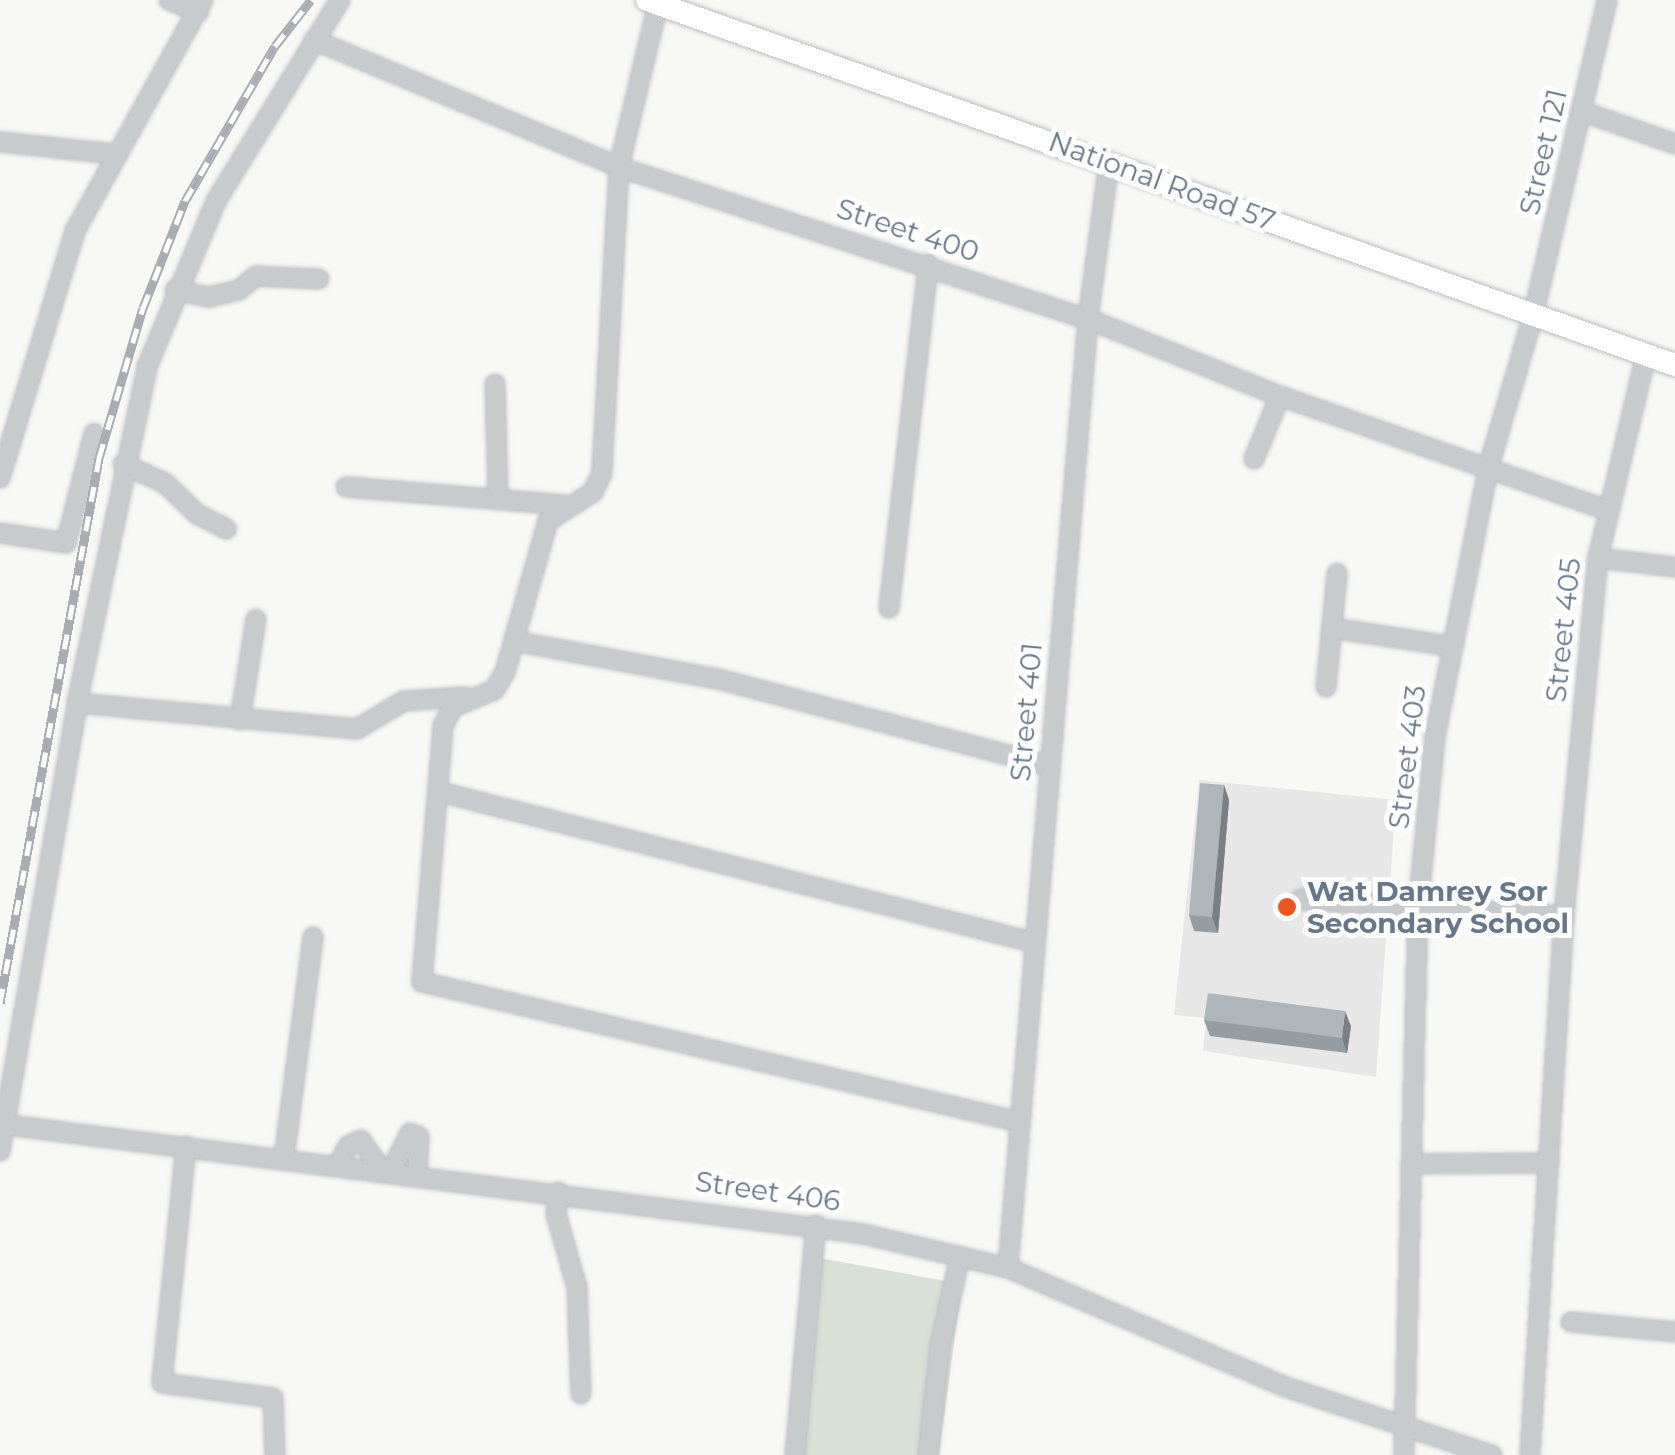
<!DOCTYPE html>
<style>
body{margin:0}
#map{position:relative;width:1675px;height:1455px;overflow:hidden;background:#f8f8f5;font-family:Montserrat,sans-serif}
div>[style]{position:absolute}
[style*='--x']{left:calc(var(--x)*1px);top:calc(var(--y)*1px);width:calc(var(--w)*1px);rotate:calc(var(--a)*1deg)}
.built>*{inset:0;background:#e6e7e6}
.green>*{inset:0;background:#d9e0d5}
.roads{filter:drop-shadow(0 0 2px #babec2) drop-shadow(0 0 2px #babec2)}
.minor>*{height:18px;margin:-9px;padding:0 9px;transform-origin:9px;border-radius:9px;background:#c7cbce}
.major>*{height:22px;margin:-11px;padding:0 11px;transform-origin:11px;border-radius:11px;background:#fff}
.rail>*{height:9px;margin-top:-4.5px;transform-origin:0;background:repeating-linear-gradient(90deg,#fff 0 15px,#a7adb3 0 30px);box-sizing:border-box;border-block:2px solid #a7adb3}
.wall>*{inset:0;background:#969da2}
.shaded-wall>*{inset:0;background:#7a7f84}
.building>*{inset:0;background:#aeb6bc}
.dots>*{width:28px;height:28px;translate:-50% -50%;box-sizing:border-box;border:5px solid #fff;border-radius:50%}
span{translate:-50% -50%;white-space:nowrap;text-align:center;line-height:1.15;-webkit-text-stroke:10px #fff;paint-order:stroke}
.street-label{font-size:28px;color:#657788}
.poi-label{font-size:28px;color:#657788;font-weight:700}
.left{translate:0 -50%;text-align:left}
</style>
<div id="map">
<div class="built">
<i style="clip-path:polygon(1199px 780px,1396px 800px,1376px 1077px,1203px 1051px,1206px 1018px,1174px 1015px)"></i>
</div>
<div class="green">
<i style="clip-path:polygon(820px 1258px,962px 1284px,939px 1455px,800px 1455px)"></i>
</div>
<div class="roads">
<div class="minor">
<i style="--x:169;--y:0;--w:32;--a:22"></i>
<i style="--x:658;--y:4;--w:168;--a:103.5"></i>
<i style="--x:619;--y:167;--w:306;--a:93.2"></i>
<i style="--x:602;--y:473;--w:21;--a:115"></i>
<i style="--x:593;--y:492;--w:54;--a:147.2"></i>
<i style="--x:548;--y:521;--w:157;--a:105.9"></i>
<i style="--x:505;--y:672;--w:21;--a:121"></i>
<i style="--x:494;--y:690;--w:44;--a:157.5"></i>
<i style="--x:453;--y:707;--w:21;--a:118"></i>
<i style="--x:443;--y:726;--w:257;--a:94.7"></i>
<i style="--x:422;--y:982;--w:614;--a:13.18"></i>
<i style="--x:314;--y:40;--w:330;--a:22.6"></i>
<i style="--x:619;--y:167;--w:493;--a:18"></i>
<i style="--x:1088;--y:319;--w:207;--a:21.9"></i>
<i style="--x:1280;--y:396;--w:344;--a:19.2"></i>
<i style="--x:1581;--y:111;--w:100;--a:19.3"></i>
<i style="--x:0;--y:142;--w:115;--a:6"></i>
<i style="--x:175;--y:290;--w:35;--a:12"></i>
<i style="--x:209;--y:297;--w:31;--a:-13"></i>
<i style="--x:239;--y:290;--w:22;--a:-39"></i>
<i style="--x:256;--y:276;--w:63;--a:2.7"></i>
<i style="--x:495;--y:384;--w:116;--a:88.5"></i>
<i style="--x:1254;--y:459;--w:68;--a:-67.6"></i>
<i style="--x:123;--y:464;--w:46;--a:24.3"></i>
<i style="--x:165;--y:483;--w:45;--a:44.1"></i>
<i style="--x:197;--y:514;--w:33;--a:27"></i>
<i style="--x:0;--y:478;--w:258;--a:-73.1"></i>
<i style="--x:75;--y:231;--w:264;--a:-61"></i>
<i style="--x:346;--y:487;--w:220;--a:4.7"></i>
<i style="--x:0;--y:533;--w:67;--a:8.6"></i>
<i style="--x:66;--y:543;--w:113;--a:-75.6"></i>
<i style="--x:1598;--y:558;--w:78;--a:6.7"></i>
<i style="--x:889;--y:608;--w:346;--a:-83.5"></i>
<i style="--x:1332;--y:628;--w:118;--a:8.7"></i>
<i style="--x:514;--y:641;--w:208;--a:10.6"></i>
<i style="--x:718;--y:679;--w:342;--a:14.7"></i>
<i style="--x:1326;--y:687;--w:114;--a:-84.4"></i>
<i style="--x:77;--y:703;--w:281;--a:5.3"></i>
<i style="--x:357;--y:729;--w:55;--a:-30.8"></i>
<i style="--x:404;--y:701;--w:61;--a:-3.8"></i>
<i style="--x:240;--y:720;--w:102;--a:-81"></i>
<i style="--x:440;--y:792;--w:611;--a:14.22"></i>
<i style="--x:1301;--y:899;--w:264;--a:3.7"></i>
<i style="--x:0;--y:1124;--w:870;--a:7.26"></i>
<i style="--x:863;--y:1234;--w:149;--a:13.2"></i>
<i style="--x:1008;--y:1268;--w:302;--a:23.2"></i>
<i style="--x:1286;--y:1387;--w:217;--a:18.3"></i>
<i style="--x:186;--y:1146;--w:238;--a:95.8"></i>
<i style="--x:162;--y:1383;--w:112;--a:7.7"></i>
<i style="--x:273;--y:1398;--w:57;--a:88"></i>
<i style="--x:0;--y:1151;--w:455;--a:-80.2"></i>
<i style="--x:77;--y:703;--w:343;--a:-78.2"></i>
<i style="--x:147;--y:367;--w:180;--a:-67.4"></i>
<i style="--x:216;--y:201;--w:236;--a:-58.3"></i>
<i style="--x:284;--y:1158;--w:223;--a:-82.5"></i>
<i style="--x:1412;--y:1164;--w:137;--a:-0.4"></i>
<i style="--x:338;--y:1165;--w:21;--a:-62"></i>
<i style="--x:348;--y:1146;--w:14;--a:-25"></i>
<i style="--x:361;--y:1140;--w:36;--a:56"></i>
<i style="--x:391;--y:1171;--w:42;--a:-63.4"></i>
<i style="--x:410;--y:1133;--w:10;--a:24"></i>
<i style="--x:419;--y:1137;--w:38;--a:93"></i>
<i style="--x:558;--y:1192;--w:22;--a:95"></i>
<i style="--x:556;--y:1214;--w:76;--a:74"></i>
<i style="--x:577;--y:1287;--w:107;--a:87.9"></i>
<i style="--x:1008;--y:1268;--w:952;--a:-85.18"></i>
<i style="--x:1088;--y:319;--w:159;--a:-82.4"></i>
<i style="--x:1571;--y:1322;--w:104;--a:5.5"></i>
<i style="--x:795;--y:1455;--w:231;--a:-84.8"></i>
<i style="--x:928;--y:1455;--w:110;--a:-83.7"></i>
<i style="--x:940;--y:1346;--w:92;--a:-77.5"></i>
<i style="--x:1404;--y:1455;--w:548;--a:-88.54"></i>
<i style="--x:1418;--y:907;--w:171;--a:-84.3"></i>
<i style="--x:1435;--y:737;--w:273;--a:-78.8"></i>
<i style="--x:1488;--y:469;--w:159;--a:-73.6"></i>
<i style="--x:1533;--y:316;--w:325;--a:-76.8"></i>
<i style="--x:1530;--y:1455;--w:540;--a:-86.39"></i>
<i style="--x:1564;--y:916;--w:360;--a:-84.6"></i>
<i style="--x:1598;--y:558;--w:209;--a:-76.7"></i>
</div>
<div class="major">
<i style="--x:647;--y:0;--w:1091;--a:19.55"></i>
</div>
</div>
<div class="rail">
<i style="--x:0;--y:1003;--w:554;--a:-79.7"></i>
<i style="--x:99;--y:458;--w:156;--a:-73.7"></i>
<i style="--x:143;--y:308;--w:115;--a:-68.6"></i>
<i style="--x:185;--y:201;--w:179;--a:-59.9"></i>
<i style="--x:275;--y:46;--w:58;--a:-52"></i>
</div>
<div class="wall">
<i style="clip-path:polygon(1224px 785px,1229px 800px,1218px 933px,1194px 931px,1189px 915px)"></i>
<i style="clip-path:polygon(1204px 1020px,1351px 1026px,1347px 1053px,1210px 1036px)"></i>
</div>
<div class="shaded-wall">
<i style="clip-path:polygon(1224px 785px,1229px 800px,1218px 933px,1212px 917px)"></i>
<i style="clip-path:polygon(1345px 1011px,1351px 1026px,1347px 1053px,1342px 1038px)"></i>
</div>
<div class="building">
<i style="clip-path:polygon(1200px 783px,1224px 785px,1212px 917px,1189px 915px)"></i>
<i style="clip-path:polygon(1208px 993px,1345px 1011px,1342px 1038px,1204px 1020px)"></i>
</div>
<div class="dots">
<i style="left:1287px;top:907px;background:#ef551d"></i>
</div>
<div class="street-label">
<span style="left:1543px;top:152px;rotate:-77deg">Street 121</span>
<span style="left:1162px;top:181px;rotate:20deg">National Road 57</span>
<span style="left:908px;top:230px;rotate:18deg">Street 400</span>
<span style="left:1563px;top:630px;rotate:-84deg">Street 405</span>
<span style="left:1026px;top:712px;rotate:-85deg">Street 401</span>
<span style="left:1407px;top:757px;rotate:-83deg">Street 403</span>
<span style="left:768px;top:1191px;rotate:8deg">Street 406</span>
</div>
<div class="poi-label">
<span class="left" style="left:1307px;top:907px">Wat Damrey Sor<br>Secondary School</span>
</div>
</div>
